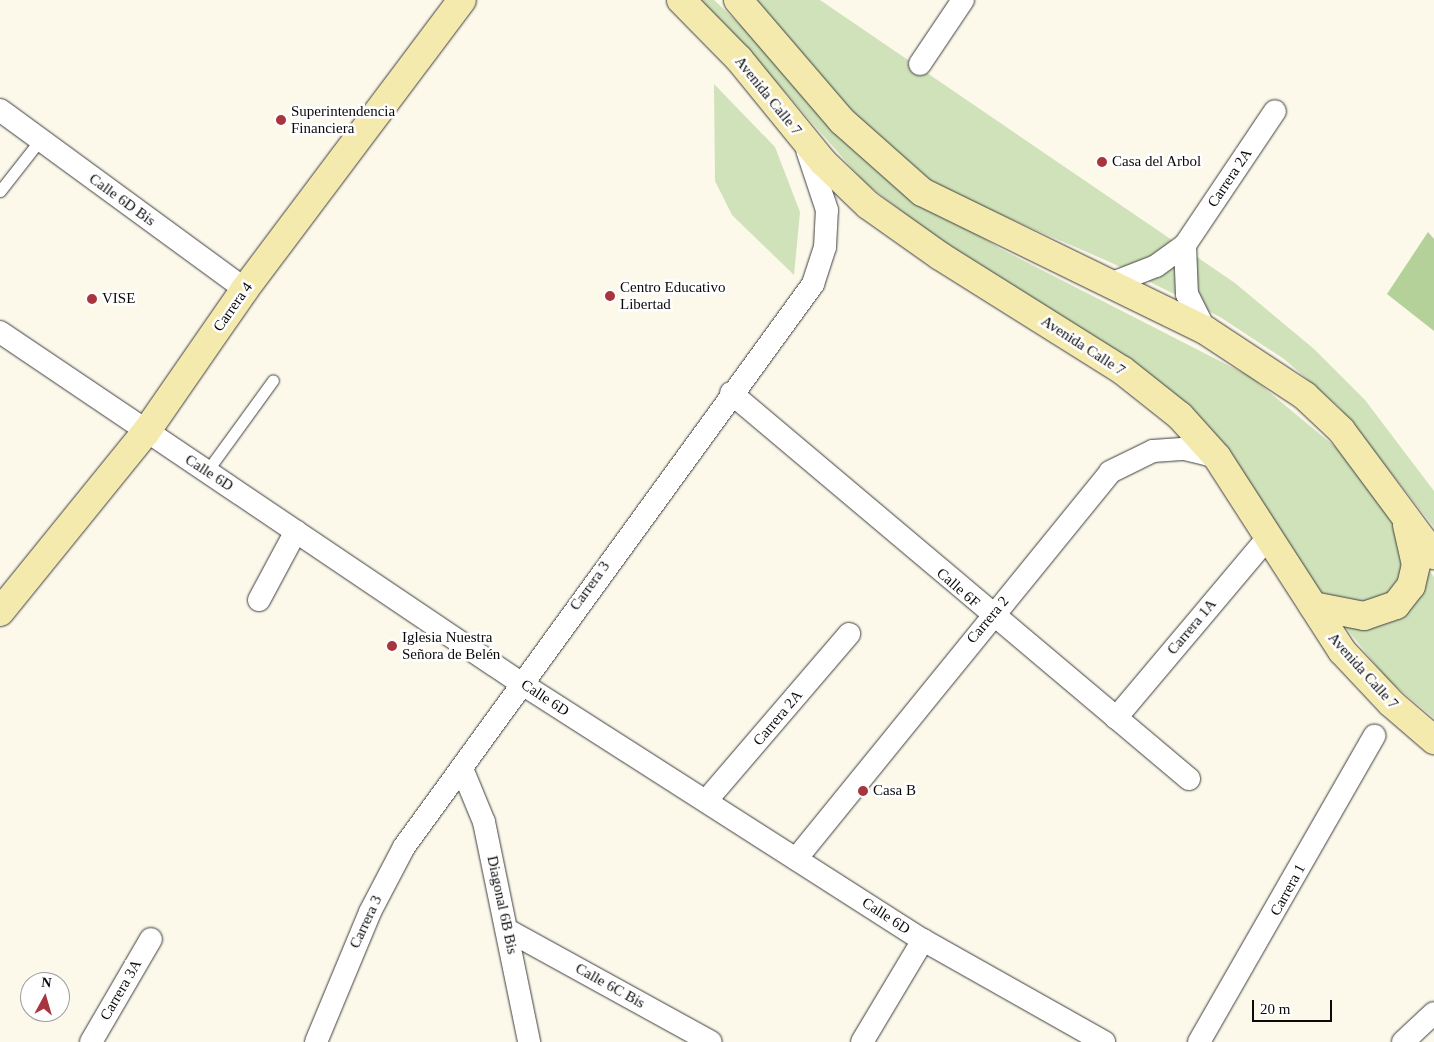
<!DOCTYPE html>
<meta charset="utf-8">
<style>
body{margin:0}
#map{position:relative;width:1434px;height:1042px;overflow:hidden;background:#fcf8ea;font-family:"Times New Roman",serif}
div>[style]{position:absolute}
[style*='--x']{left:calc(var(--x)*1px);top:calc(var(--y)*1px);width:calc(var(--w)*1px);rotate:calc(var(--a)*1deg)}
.green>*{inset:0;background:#cfe2b9}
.forest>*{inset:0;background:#b4d19a}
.roads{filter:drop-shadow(0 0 1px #3d3d3d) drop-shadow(0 0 1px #3d3d3d)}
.lane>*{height:11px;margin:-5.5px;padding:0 5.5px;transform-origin:5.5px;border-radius:5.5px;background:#fff}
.street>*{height:22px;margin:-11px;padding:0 11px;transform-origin:11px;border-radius:11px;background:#fff}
.secondary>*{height:28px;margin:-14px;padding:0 14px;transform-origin:14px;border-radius:14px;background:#f5eaad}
.dots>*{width:14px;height:14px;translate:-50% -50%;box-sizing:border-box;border:2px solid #fff;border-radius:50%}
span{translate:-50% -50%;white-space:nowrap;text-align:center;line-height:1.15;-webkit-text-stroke:5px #fff;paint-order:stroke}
.street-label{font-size:15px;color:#0a0a0a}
.poi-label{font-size:15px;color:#0a0a0a}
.left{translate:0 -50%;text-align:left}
.north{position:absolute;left:20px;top:972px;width:50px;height:50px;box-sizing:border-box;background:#fff;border:1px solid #9d9d9d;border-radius:50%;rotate:6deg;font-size:14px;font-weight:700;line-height:20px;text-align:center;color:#0a0a0a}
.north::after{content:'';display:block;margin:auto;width:18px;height:22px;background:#a8353e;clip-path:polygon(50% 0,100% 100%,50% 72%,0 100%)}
.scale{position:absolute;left:1252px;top:1000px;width:80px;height:22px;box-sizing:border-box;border:2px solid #0a0a0a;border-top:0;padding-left:6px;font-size:15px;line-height:18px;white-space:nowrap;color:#0a0a0a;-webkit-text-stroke:4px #fff;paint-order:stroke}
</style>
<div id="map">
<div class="green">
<i style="clip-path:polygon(697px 0,714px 0,927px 203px,1001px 249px,1251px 377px,1345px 455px,1434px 577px,1434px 718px,1387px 679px,1339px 619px,1202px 422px,1136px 363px,933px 235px,864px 182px,752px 54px)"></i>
<i style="clip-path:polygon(752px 0,820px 0,1235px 283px,1314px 349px,1365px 400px,1434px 491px,1434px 527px,1339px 407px,1284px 359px,1220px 317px,1112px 263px,932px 185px,878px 141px)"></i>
<i style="clip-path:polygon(714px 84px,775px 147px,800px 212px,794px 275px,732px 215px,715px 181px)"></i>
</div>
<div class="forest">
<i style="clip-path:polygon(1428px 232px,1434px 239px,1434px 331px,1387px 294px)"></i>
</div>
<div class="roads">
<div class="lane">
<i style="--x:0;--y:191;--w:65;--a:-51.9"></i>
<i style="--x:207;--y:471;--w:112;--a:-54"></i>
</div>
<div class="street">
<i style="--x:920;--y:64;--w:77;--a:-56.1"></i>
<i style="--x:0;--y:110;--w:303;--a:36.2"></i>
<i style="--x:1185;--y:245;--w:49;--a:87.7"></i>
<i style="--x:1187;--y:294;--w:40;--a:63.4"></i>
<i style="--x:1110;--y:284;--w:49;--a:-21.4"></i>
<i style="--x:1156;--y:266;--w:36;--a:-36"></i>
<i style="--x:1185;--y:245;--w:161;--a:-56.1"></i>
<i style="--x:0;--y:332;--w:626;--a:33.99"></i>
<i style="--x:519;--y:682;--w:479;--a:32.6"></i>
<i style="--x:923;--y:940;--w:208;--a:29.4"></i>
<i style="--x:731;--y:393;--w:599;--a:40.12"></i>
<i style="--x:259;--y:600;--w:78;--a:-61.8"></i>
<i style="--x:1116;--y:718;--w:238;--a:-49.9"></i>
<i style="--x:463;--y:771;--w:55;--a:67.6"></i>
<i style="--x:484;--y:822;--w:225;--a:78.4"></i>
<i style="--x:706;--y:801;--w:220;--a:-49.4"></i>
<i style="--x:796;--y:859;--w:498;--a:-50.9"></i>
<i style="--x:1110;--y:472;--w:48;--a:-26"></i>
<i style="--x:1153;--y:451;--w:32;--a:-4"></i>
<i style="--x:1185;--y:449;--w:33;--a:14"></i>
<i style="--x:509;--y:931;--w:230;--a:28.8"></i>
<i style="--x:91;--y:1042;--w:119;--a:-59.8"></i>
<i style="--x:316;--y:1042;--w:141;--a:-67.4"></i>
<i style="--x:370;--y:912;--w:73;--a:-62.4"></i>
<i style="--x:404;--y:847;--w:696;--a:-54"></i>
<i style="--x:813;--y:284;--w:39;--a:-72"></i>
<i style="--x:825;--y:247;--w:37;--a:-87"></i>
<i style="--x:827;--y:210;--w:63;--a:-108.4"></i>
<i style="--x:862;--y:1042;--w:119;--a:-59.1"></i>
<i style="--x:1199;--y:1042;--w:353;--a:-60.2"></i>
<i style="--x:1403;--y:1042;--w:42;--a:-43.1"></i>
</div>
<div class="secondary">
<i style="--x:681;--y:0;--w:83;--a:45.5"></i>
<i style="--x:739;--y:59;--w:133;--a:50.8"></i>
<i style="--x:823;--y:162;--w:62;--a:43.7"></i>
<i style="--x:868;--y:205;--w:88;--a:35.3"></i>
<i style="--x:940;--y:256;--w:215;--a:32.1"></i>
<i style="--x:1122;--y:370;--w:74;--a:38.4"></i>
<i style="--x:1180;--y:416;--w:55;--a:47.9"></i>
<i style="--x:1217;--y:457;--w:231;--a:57.2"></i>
<i style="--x:1342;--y:651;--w:71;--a:46.7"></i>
<i style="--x:1391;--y:703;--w:57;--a:40.7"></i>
<i style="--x:738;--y:0;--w:160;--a:49.3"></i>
<i style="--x:842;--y:121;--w:107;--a:41.6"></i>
<i style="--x:922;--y:192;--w:315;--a:26"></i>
<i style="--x:1205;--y:330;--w:120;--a:33.4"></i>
<i style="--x:1305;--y:396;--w:50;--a:43.4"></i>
<i style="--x:1341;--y:430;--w:156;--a:53.4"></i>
<i style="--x:1313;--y:606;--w:52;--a:11.1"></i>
<i style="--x:1364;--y:616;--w:34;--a:-19"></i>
<i style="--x:1396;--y:605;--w:24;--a:-52"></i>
<i style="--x:1411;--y:586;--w:22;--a:-77"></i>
<i style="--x:1416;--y:565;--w:41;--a:-102.7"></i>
<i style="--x:0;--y:612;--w:232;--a:-51"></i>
<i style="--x:146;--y:432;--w:174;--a:-55.3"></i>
<i style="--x:245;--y:289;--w:361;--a:-53.1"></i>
</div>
</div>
<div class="dots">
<i style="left:281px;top:120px;background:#a8353e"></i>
<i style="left:1102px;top:162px;background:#a8353e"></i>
<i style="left:610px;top:296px;background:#a8353e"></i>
<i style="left:92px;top:299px;background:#a8353e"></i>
<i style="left:392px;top:646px;background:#a8353e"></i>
<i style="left:863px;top:791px;background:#a8353e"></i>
</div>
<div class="street-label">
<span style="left:768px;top:96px;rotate:51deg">Avenida Calle 7</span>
<span style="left:1230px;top:178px;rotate:-56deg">Carrera 2A</span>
<span style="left:122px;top:200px;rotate:36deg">Calle 6D Bis</span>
<span style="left:233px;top:307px;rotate:-55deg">Carrera 4</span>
<span style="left:1083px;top:346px;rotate:33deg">Avenida Calle 7</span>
<span style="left:209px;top:473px;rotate:33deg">Calle 6D</span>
<span style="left:590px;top:586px;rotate:-54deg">Carrera 3</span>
<span style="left:958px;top:588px;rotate:41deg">Calle 6F</span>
<span style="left:988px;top:620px;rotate:-50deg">Carrera 2</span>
<span style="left:1192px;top:627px;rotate:-50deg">Carrera 1A</span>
<span style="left:1363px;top:671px;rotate:48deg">Avenida Calle 7</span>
<span style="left:545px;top:698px;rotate:33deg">Calle 6D</span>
<span style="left:778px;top:718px;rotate:-50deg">Carrera 2A</span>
<span style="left:1288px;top:890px;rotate:-61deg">Carrera 1</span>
<span style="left:502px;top:905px;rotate:78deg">Diagonal 6B Bis</span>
<span style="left:886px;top:916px;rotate:33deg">Calle 6D</span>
<span style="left:366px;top:922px;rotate:-65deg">Carrera 3</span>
<span style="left:610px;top:986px;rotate:29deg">Calle 6C Bis</span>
<span style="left:121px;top:990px;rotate:-60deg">Carrera 3A</span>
</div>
<div class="poi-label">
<span class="left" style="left:291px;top:120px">Superintendencia<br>Financiera</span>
<span class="left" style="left:1112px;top:162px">Casa del Arbol</span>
<span class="left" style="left:620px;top:296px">Centro Educativo<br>Libertad</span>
<span class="left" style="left:102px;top:299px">VISE</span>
<span class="left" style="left:402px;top:646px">Iglesia Nuestra<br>Señora de Belén</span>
<span class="left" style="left:873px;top:791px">Casa B</span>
</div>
<div class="north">N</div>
<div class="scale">20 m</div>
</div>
